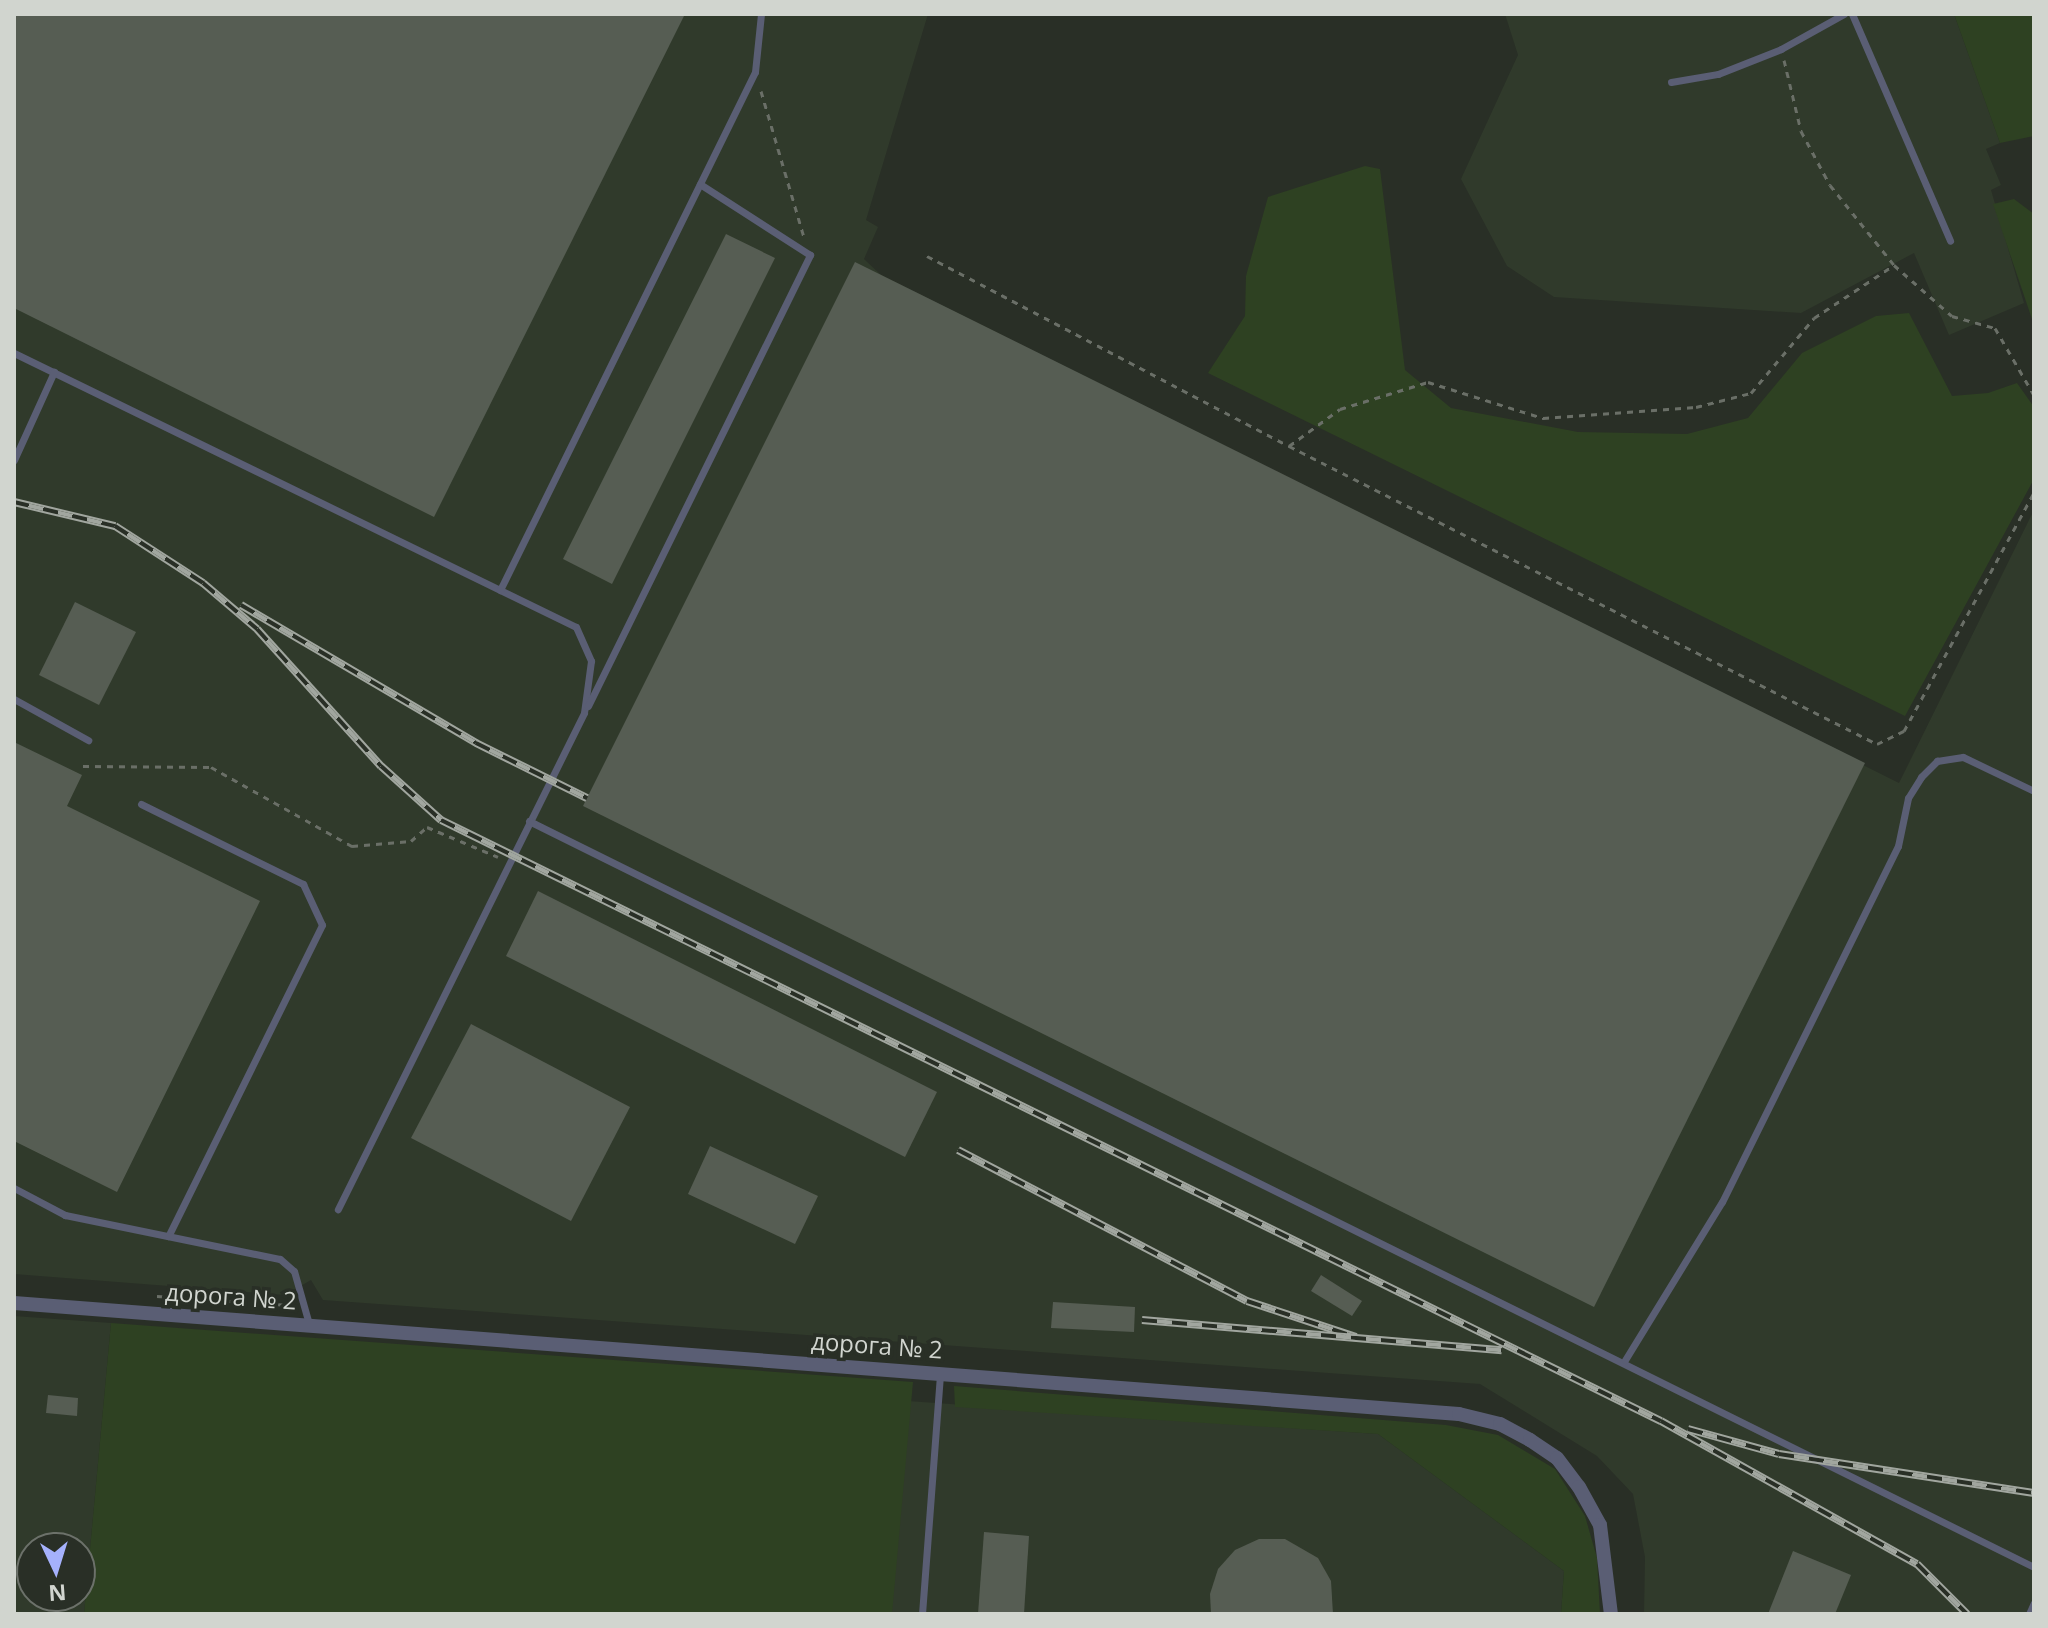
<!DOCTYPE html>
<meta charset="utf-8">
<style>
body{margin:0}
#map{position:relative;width:2048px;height:1628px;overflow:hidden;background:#292f26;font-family:"Open Sans",sans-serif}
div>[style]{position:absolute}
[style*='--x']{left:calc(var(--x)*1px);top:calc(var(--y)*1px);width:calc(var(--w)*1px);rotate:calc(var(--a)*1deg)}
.built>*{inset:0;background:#303a2b}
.green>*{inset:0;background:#2e4122}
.building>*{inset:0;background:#565d53}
.path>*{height:3px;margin-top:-1.5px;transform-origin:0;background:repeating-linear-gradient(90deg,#6a6f67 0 6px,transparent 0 12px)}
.service>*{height:7px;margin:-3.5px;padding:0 3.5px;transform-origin:3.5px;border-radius:3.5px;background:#5a5e74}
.minor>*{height:14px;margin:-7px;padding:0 7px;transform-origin:7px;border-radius:7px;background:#5a5e74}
.rail>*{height:8px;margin-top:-4px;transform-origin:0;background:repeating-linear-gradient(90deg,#292f26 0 15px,#a1a69f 0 30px);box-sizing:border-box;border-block:2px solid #a1a69f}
span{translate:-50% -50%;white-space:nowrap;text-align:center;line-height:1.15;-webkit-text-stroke:7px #292f26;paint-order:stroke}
.street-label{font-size:24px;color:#d1d5cf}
.frame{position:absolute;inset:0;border:16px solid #d1d5cf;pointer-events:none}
.north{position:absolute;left:16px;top:1532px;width:80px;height:80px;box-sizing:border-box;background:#292f26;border:2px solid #6c716a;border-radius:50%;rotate:176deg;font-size:22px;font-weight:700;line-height:32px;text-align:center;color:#d1d5cf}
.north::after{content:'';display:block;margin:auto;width:28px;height:36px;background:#a5b1fc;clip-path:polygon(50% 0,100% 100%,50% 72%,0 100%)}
</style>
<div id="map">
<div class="built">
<i style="clip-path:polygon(14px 14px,928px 14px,866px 220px,878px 227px,864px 259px,881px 275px,1899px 783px,2034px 510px,2034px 1614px,1644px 1614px,1645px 1557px,1633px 1494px,1597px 1456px,1480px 1384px,323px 1300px,311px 1280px,285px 1295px,14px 1274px)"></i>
<i style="clip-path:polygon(1505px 14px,1954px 14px,2000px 143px,1986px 149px,2001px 185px,1991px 190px,2024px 303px,1949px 335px,1914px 253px,1801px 313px,1554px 297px,1507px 266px,1461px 179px,1518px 55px)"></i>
<i style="clip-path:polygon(evenodd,14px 1316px,111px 1323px,84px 1614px,14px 1614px,14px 1316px,32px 1548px,80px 1548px,80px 1596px,32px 1596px,32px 1548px)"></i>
<i style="clip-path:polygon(724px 1388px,1378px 1434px,1564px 1571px,1561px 1614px,703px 1614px)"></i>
</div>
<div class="green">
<i style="clip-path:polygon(1954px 14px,2034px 14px,2034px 136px,2000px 143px)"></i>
<i style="clip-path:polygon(1365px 166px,1380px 169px,1405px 370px,1451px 408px,1578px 432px,1687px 434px,1748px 418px,1802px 353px,1876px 316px,1909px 313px,1952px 396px,1988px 393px,2017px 383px,2034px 407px,2034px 479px,1905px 716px,1208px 373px,1245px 316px,1246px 276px,1268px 197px)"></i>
<i style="clip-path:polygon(2014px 199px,2034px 214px,2034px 325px,1993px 204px)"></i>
<i style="clip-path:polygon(111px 1323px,913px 1382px,892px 1614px,84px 1614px)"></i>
<i style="clip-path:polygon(954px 1386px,1446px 1425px,1498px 1435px,1555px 1469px,1585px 1516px,1597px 1558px,1600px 1614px,1561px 1614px,1564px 1571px,1378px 1434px,955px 1407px)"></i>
</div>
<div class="building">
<i style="clip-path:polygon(14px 14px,685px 14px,434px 517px,14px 308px)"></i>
<i style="clip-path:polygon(726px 234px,775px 258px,612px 584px,563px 559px)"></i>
<i style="clip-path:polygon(855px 262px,1865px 763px,1594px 1307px,583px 806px)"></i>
<i style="clip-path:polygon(75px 602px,136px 632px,99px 705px,39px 675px)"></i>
<i style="clip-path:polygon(14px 742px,82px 775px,67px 806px,260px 901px,117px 1192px,14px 1141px)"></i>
<i style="clip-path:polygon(538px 891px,937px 1092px,905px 1157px,506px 956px)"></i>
<i style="clip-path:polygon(471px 1024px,630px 1107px,571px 1221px,411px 1138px)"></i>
<i style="clip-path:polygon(710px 1146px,818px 1196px,795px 1244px,688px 1194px)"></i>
<i style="clip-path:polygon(1321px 1275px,1362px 1301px,1352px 1316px,1311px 1291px)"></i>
<i style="clip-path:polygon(1053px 1302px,1135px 1307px,1134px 1332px,1051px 1328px)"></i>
<i style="clip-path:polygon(48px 1395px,78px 1398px,77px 1416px,46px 1413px)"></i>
<i style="clip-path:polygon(984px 1532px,1029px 1536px,1024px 1614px,978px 1614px)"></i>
<i style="clip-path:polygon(1259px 1539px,1285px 1539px,1318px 1558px,1331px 1581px,1333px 1614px,1211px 1614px,1210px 1594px,1218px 1569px,1235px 1550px)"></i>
<i style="clip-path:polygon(1793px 1551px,1851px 1575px,1835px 1614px,1768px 1614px)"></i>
</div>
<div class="path">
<i style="--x:1784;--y:60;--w:73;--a:76.5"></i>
<i style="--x:1801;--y:131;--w:61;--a:61.8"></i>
<i style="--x:1830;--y:185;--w:102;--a:51.3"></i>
<i style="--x:1894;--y:265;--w:77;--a:41.3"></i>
<i style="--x:1952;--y:316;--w:45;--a:15.6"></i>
<i style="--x:1995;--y:328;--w:78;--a:59.8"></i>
<i style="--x:761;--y:91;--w:152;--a:73.6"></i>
<i style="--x:927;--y:256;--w:409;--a:27.7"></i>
<i style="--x:1289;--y:446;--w:63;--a:-36"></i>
<i style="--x:1340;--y:409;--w:92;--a:-17.1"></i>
<i style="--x:1428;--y:382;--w:121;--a:17.4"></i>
<i style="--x:1543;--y:418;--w:153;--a:-4.1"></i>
<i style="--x:1696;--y:407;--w:57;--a:-14.3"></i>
<i style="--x:1751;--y:393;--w:98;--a:-50"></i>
<i style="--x:1814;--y:318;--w:96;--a:-33.5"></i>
<i style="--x:1289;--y:446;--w:659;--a:26.88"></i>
<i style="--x:1877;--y:744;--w:30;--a:-26"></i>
<i style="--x:1904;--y:731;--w:271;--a:-61.4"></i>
<i style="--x:83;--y:766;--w:128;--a:0.4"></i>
<i style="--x:211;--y:767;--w:162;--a:29.3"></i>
<i style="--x:352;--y:846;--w:59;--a:-4.8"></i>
<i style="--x:411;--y:841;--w:21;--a:-41"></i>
<i style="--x:427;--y:827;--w:77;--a:22.9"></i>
<i style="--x:157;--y:1296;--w:132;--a:3.9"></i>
</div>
<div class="service">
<i style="--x:1852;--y:14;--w:247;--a:66.6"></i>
<i style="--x:1671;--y:82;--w:48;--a:-9.7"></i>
<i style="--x:1718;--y:74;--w:68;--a:-21.6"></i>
<i style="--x:1781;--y:49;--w:72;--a:-29.1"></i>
<i style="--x:14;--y:353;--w:625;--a:25.99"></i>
<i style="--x:576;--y:627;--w:37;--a:66"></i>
<i style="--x:591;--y:661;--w:52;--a:97.7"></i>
<i style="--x:584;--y:713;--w:554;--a:116.38"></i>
<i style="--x:14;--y:460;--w:97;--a:-65.6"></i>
<i style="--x:500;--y:590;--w:577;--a:-63.79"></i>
<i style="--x:755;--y:72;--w:58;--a:-84.1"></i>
<i style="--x:14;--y:699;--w:85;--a:29"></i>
<i style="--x:588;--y:706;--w:503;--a:-63.79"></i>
<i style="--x:810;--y:255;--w:131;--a:-147.2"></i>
<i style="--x:141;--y:804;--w:181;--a:26.3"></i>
<i style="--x:303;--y:884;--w:45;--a:65.1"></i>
<i style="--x:322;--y:925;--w:347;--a:116.3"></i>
<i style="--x:529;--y:821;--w:1680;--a:26.37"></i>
<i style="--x:14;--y:1188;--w:58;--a:27.9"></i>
<i style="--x:65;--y:1215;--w:219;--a:11.6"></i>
<i style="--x:280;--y:1259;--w:18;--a:41"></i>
<i style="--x:294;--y:1271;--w:55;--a:74.2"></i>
<i style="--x:1625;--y:1360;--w:185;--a:-58.5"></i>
<i style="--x:1722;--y:1202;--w:397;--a:-63.7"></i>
<i style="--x:1898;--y:846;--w:49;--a:-78.2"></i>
<i style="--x:1908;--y:798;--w:25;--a:-58"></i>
<i style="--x:1921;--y:777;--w:23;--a:-45"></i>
<i style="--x:1937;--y:761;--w:26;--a:-9"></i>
<i style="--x:1963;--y:757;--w:79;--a:25.6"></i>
<i style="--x:922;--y:1614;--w:242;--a:-85.7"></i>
<i style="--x:2029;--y:1614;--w:12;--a:-66"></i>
</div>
<div class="minor">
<i style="--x:14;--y:1303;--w:1449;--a:4.39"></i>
<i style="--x:1459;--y:1414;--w:42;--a:13.7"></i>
<i style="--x:1500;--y:1424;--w:34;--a:28"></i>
<i style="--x:1530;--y:1440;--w:32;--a:34"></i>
<i style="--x:1557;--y:1458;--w:36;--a:53"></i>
<i style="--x:1579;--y:1487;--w:43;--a:61.1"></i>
<i style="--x:1600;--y:1525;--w:90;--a:83"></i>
</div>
<div class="rail">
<i style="--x:14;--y:502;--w:104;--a:13.4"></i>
<i style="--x:115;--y:526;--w:105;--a:32.9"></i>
<i style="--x:203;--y:583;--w:71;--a:40.4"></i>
<i style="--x:257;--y:629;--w:185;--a:47.9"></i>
<i style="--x:381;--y:766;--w:81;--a:42"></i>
<i style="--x:441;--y:820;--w:1360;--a:26.23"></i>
<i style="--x:1661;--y:1421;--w:293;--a:29.2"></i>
<i style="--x:1917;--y:1564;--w:71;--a:45"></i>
<i style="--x:241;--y:605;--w:273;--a:30.4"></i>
<i style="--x:476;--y:743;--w:124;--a:26.4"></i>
<i style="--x:958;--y:1150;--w:326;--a:27.6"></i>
<i style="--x:1247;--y:1301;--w:115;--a:18.3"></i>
<i style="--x:1142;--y:1320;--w:361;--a:4.8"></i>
<i style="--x:1688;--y:1429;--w:94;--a:15.4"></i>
<i style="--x:1779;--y:1454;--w:258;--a:8.7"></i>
</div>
<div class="street-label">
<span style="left:231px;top:1296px;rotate:4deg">дорога № 2</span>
<span style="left:877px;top:1345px;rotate:4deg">дорога № 2</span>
</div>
<div class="frame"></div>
<div class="north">N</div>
</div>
